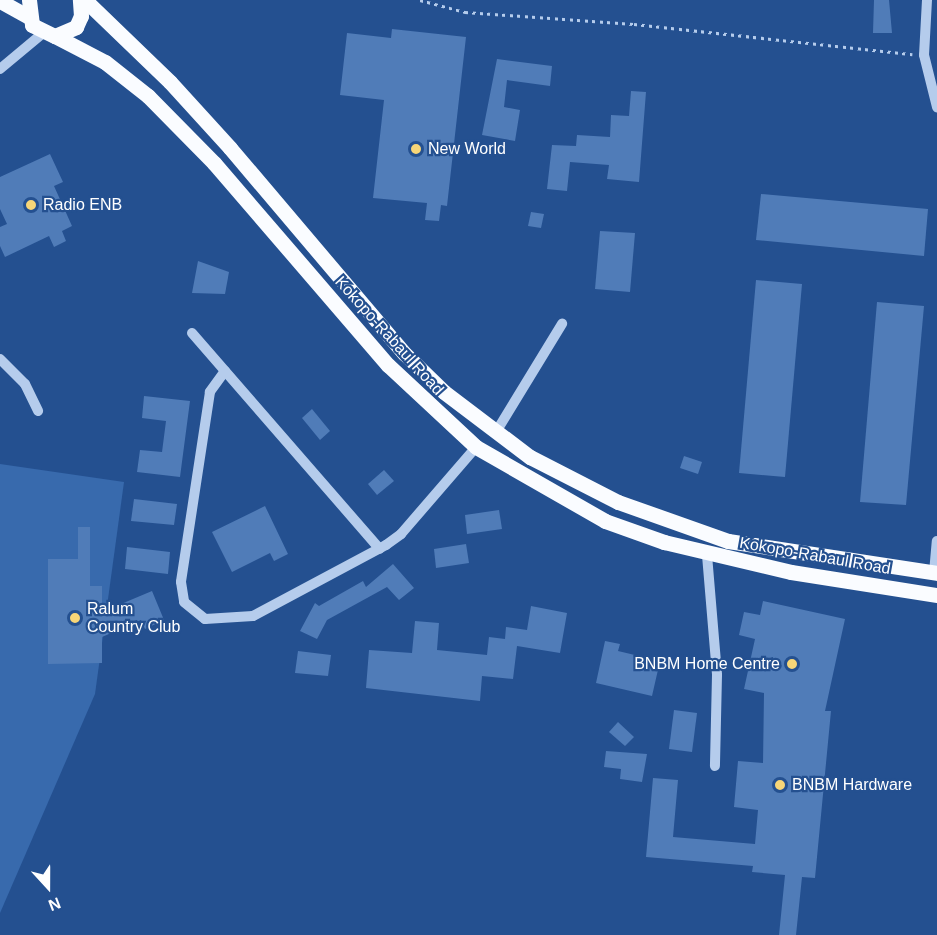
<!DOCTYPE html>
<style>
body{margin:0}
#map{position:relative;width:937px;height:935px;overflow:hidden;background:#245090;font-family:Arial,sans-serif}
div>[style]{position:absolute}
[style*='--x']{left:calc(var(--x)*1px);top:calc(var(--y)*1px);width:calc(var(--w)*1px);rotate:calc(var(--a)*1deg)}
.green>*{inset:0;background:#386aad}
.building>*{inset:0;background:#507cb8}
.path>*{height:3px;margin-top:-1.5px;transform-origin:0;background:repeating-linear-gradient(90deg,#b5ccec 0 3px,transparent 0 7.5px)}
.minor>*{height:10px;margin:-5px;padding:0 5px;transform-origin:5px;border-radius:5px;background:#b5ccec}
.major>*{height:15px;margin:-7.5px;padding:0 7.5px;transform-origin:7.5px;border-radius:7.5px;background:#fafcff}
.dots>*{width:16px;height:16px;translate:-50% -50%;box-sizing:border-box;border:3px solid #245090;border-radius:50%}
span{translate:-50% -50%;white-space:nowrap;text-align:center;line-height:1.15;-webkit-text-stroke:4.5px #245090;paint-order:stroke}
.poi-label{font-size:16px;color:#fff}
.left{translate:0 -50%;text-align:left}
.right{translate:-100% -50%;text-align:right}
.street-label{font-size:16px;color:#fff}
.north{position:absolute;left:18px;top:857px;width:60px;height:60px;-webkit-text-stroke:4px #245090;paint-order:stroke;rotate:159deg;font-size:16px;font-weight:700;line-height:24px;text-align:center;color:#fff}
.north::after{content:'';display:block;margin:auto;width:21px;height:27px;background:#fff;clip-path:polygon(50% 0,100% 100%,50% 72%,0 100%)}
</style>
<div id="map">
<div class="green">
<i style="clip-path:polygon(0 464px,124px 482px,95px 694px,0 913px)"></i>
</div>
<div class="building">
<i style="clip-path:polygon(874px 0,889px 0,892px 33px,873px 33px)"></i>
<i style="clip-path:polygon(392px 29px,466px 37px,447px 206px,441px 205px,439px 221px,425px 220px,427px 203px,373px 198px,384px 100px,340px 95px,347px 33px,391px 38px)"></i>
<i style="clip-path:polygon(497px 59px,552px 66px,550px 86px,507px 80px,504px 107px,520px 110px,515px 141px,482px 135px)"></i>
<i style="clip-path:polygon(631px 91px,646px 92px,639px 182px,607px 179px,609px 165px,570px 162px,567px 191px,547px 189px,552px 145px,576px 146px,577px 135px,610px 137px,611px 115px,629px 116px)"></i>
<i style="clip-path:polygon(50px 154px,63px 182px,54px 186px,72px 226px,62px 231px,66px 241px,54px 247px,49px 236px,5px 257px,0 246px,0 227px,7px 224px,0 209px,0 177px)"></i>
<i style="clip-path:polygon(761px 194px,928px 209px,924px 256px,756px 240px)"></i>
<i style="clip-path:polygon(531px 212px,544px 214px,541px 228px,528px 226px)"></i>
<i style="clip-path:polygon(600px 231px,635px 233px,630px 292px,595px 289px)"></i>
<i style="clip-path:polygon(198px 261px,229px 272px,225px 294px,192px 293px)"></i>
<i style="clip-path:polygon(756px 280px,802px 284px,785px 477px,739px 473px)"></i>
<i style="clip-path:polygon(877px 302px,924px 306px,906px 505px,860px 502px)"></i>
<i style="clip-path:polygon(144px 396px,190px 401px,180px 477px,137px 472px,140px 450px,162px 452px,166px 421px,142px 418px)"></i>
<i style="clip-path:polygon(312px 409px,330px 431px,320px 440px,302px 418px)"></i>
<i style="clip-path:polygon(684px 456px,702px 462px,698px 474px,680px 468px)"></i>
<i style="clip-path:polygon(384px 470px,394px 481px,377px 495px,368px 484px)"></i>
<i style="clip-path:polygon(134px 499px,177px 504px,174px 525px,131px 521px)"></i>
<i style="clip-path:polygon(265px 506px,288px 554px,274px 561px,270px 553px,232px 572px,212px 532px)"></i>
<i style="clip-path:polygon(499px 510px,502px 529px,467px 534px,465px 515px)"></i>
<i style="clip-path:polygon(78px 527px,90px 527px,90px 586px,102px 586px,102px 612px,152px 591px,164px 620px,145px 629px,141px 620px,102px 637px,102px 663px,48px 664px,48px 559px,78px 559px)"></i>
<i style="clip-path:polygon(466px 544px,469px 563px,436px 568px,434px 549px)"></i>
<i style="clip-path:polygon(127px 547px,170px 552px,168px 574px,125px 569px)"></i>
<i style="clip-path:polygon(393px 564px,414px 588px,399px 600px,387px 587px,327px 620px,317px 639px,300px 631px,315px 603px,319px 606px,363px 581px,366px 587px)"></i>
<i style="clip-path:polygon(763px 601px,845px 619px,825px 711px,831px 711px,815px 878px,802px 877px,796px 935px,779px 935px,785px 875px,752px 872px,753px 866px,646px 857px,653px 778px,678px 780px,673px 837px,755px 844px,758px 810px,734px 807px,738px 761px,763px 763px,764px 693px,744px 689px,755px 639px,739px 635px,744px 612px,760px 615px)"></i>
<i style="clip-path:polygon(531px 606px,567px 613px,560px 653px,517px 646px,513px 679px,482px 676px,480px 701px,366px 688px,369px 650px,412px 653px,415px 621px,439px 623px,437px 650px,487px 655px,489px 637px,505px 639px,506px 627px,527px 630px)"></i>
<i style="clip-path:polygon(605px 641px,620px 644px,618px 651px,660px 661px,652px 696px,596px 683px)"></i>
<i style="clip-path:polygon(298px 651px,331px 655px,328px 676px,295px 673px)"></i>
<i style="clip-path:polygon(674px 710px,697px 713px,692px 752px,669px 749px)"></i>
<i style="clip-path:polygon(618px 722px,634px 737px,625px 746px,609px 732px)"></i>
<i style="clip-path:polygon(606px 751px,647px 754px,642px 782px,620px 779px,621px 769px,604px 767px)"></i>
</div>
<div class="path">
<i style="--x:420;--y:0;--w:47;--a:14.9"></i>
<i style="--x:465;--y:12;--w:169;--a:4.1"></i>
<i style="--x:634;--y:24;--w:280;--a:6.2"></i>
</div>
<div class="minor">
<i style="--x:927;--y:0;--w:55;--a:93.1"></i>
<i style="--x:924;--y:55;--w:54;--a:76"></i>
<i style="--x:0;--y:69;--w:56;--a:-39.9"></i>
<i style="--x:192;--y:333;--w:286;--a:49"></i>
<i style="--x:0;--y:359;--w:35;--a:45"></i>
<i style="--x:25;--y:384;--w:30;--a:64"></i>
<i style="--x:225;--y:371;--w:26;--a:126"></i>
<i style="--x:210;--y:392;--w:192;--a:98.7"></i>
<i style="--x:181;--y:582;--w:20;--a:81"></i>
<i style="--x:184;--y:602;--w:27;--a:39"></i>
<i style="--x:205;--y:619;--w:48;--a:-3.6"></i>
<i style="--x:253;--y:616;--w:151;--a:-28.1"></i>
<i style="--x:386;--y:545;--w:19;--a:-36"></i>
<i style="--x:401;--y:534;--w:115;--a:-49.2"></i>
<i style="--x:496;--y:432;--w:127;--a:-58.6"></i>
<i style="--x:707;--y:555;--w:120;--a:85.2"></i>
<i style="--x:717;--y:675;--w:91;--a:91.3"></i>
<i style="--x:934;--y:573;--w:32;--a:-85"></i>
</div>
<div class="major">
<i style="--x:29;--y:0;--w:25;--a:83"></i>
<i style="--x:32;--y:25;--w:25;--a:26"></i>
<i style="--x:55;--y:36;--w:23;--a:-23"></i>
<i style="--x:76;--y:27;--w:12;--a:-66"></i>
<i style="--x:81;--y:16;--w:16;--a:-94"></i>
<i style="--x:85;--y:0;--w:118;--a:44"></i>
<i style="--x:170;--y:82;--w:89;--a:47.7"></i>
<i style="--x:230;--y:148;--w:270;--a:49.7"></i>
<i style="--x:405;--y:354;--w:54;--a:44.3"></i>
<i style="--x:444;--y:392;--w:108;--a:37.1"></i>
<i style="--x:530;--y:457;--w:99;--a:27.1"></i>
<i style="--x:618;--y:502;--w:117;--a:19.5"></i>
<i style="--x:728;--y:541;--w:211;--a:8.7"></i>
<i style="--x:0;--y:1;--w:33;--a:29"></i>
<i style="--x:55;--y:36;--w:56;--a:27.5"></i>
<i style="--x:105;--y:62;--w:55;--a:38.3"></i>
<i style="--x:148;--y:96;--w:94;--a:45.4"></i>
<i style="--x:214;--y:163;--w:267;--a:49.3"></i>
<i style="--x:388;--y:365;--w:120;--a:43"></i>
<i style="--x:476;--y:447;--w:149;--a:29.8"></i>
<i style="--x:605;--y:521;--w:63;--a:19.6"></i>
<i style="--x:664;--y:542;--w:130;--a:13.3"></i>
<i style="--x:791;--y:572;--w:148;--a:9"></i>
</div>
<div class="dots">
<i style="left:416px;top:149px;background:#f7d678"></i>
<i style="left:31px;top:205px;background:#f7d678"></i>
<i style="left:75px;top:618px;background:#f7d678"></i>
<i style="left:792px;top:664px;background:#f7d678"></i>
<i style="left:780px;top:785px;background:#f7d678"></i>
</div>
<div class="poi-label">
<span class="left" style="left:428px;top:149px">New World</span>
<span class="left" style="left:43px;top:205px">Radio ENB</span>
<span class="left" style="left:87px;top:618px">Ralum<br>Country Club</span>
<span class="right" style="left:780px;top:664px">BNBM Home Centre</span>
<span class="left" style="left:792px;top:785px">BNBM Hardware</span>
</div>
<div class="street-label">
<span style="left:389px;top:336px;rotate:48deg">Kokopo-Rabaul Road</span>
<span style="left:815px;top:556px;rotate:10deg">Kokopo-Rabaul Road</span>
</div>
<div class="north">N</div>
</div>
